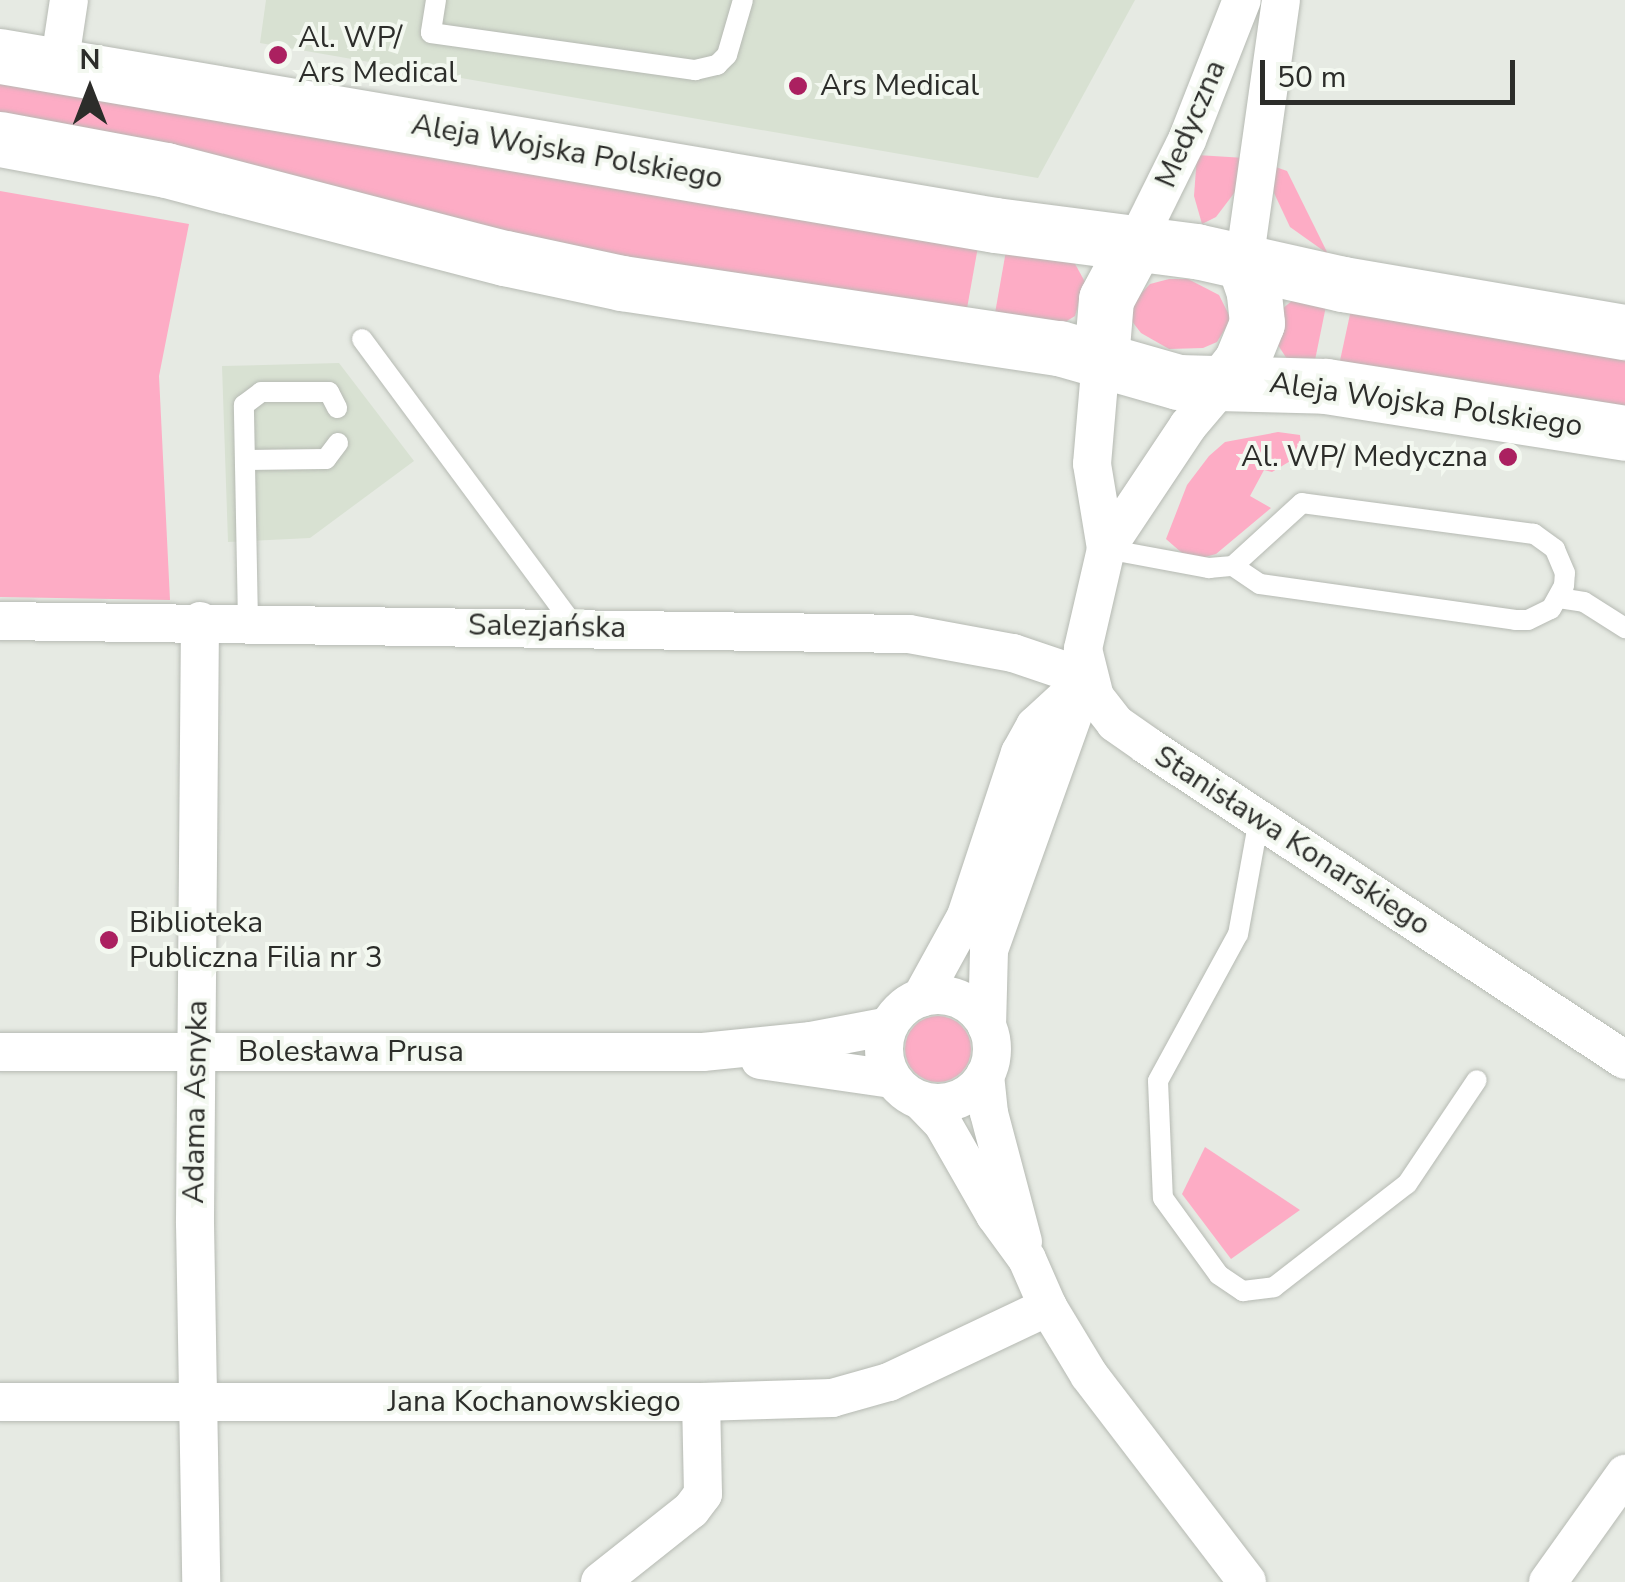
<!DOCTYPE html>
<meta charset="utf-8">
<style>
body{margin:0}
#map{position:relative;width:1625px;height:1582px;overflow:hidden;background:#e6eae3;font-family:"Nunito Sans",sans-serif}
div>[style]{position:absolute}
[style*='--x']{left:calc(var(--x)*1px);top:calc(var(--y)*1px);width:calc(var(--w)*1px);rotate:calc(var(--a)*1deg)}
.built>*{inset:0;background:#d8e1d2}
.green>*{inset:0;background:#fdacc5}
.round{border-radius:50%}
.roads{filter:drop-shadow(0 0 2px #b6bab3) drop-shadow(0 0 2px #b6bab3)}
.lane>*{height:20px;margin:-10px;padding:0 10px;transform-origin:10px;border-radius:10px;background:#fff}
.street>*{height:38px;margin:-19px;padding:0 19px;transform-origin:19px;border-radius:19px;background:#fff}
.street>.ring{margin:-19px;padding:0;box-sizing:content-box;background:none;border:38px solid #fff;border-radius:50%}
.secondary>*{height:55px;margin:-27.5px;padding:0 27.5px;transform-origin:27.5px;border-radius:27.5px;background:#fff}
.dots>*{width:28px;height:28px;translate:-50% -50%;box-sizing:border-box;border:5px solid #f3f8f0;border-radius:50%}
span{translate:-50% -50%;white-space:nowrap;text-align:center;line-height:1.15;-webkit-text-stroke:8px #f3f8f0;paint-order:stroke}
.poi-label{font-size:30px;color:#2c2d2a}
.left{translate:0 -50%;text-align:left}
.right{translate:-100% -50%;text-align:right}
.street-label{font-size:30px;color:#2c2d2a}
.north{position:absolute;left:40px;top:40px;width:100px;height:100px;-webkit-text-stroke:8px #f3f8f0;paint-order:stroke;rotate:0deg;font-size:28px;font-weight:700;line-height:40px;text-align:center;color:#2c2d2a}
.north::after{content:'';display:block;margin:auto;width:35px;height:45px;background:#2c2d2a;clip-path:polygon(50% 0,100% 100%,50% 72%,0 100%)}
.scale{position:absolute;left:1260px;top:60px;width:255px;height:45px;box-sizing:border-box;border:5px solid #2c2d2a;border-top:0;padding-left:12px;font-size:30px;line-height:35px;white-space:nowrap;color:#2c2d2a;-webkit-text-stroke:8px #f3f8f0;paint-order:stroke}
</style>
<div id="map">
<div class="built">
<i style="clip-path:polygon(266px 0,1135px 0,1038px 178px,260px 43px)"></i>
<i style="clip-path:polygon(339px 363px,414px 461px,310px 538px,228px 542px,222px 366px)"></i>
</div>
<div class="green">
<i style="clip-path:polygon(0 75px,979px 241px,966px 314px,725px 282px,0 122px)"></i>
<i style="clip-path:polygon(1197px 155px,1245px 158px,1235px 192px,1216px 217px,1202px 224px,1194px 196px)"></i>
<i style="clip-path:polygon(1270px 165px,1287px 171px,1328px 254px,1290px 227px,1274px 193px)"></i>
<i style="clip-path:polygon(0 191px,189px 224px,159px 376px,170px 600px,0 597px)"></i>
<i style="clip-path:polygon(1007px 245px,1074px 262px,1085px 282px,1075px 316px,1062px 324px,994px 319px)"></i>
<i style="clip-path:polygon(1169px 279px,1188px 279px,1219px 295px,1231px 319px,1217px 342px,1203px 348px,1169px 349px,1141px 333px,1131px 320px,1131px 304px,1150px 284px)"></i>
<i style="clip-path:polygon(1293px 300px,1327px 301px,1314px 365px,1287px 359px,1276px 342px,1282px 309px)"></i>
<i style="clip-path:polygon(1352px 305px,1625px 350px,1625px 414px,1338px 370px)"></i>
<i style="clip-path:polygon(1278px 432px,1300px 435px,1302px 454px,1272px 472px,1264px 470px,1250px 496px,1271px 508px,1216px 554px,1198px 559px,1182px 553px,1166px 539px,1187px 485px,1209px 456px,1225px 442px)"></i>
<i class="round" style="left:905px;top:1016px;width:66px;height:66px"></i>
<i style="clip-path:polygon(1205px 1147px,1300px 1210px,1231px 1259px,1182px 1194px)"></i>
</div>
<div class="roads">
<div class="lane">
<i style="--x:436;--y:0;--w:33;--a:99"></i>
<i style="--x:431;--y:33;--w:267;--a:8"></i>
<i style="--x:695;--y:70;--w:23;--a:-13"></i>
<i style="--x:717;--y:65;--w:14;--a:-45"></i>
<i style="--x:727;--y:55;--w:57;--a:-73.8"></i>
<i style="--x:362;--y:339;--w:360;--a:53.5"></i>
<i style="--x:246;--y:460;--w:80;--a:-0.7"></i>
<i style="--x:326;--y:459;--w:20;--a:-53"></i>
<i style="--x:1106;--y:549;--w:105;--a:10.5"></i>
<i style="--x:1209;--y:568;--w:24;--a:-5"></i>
<i style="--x:1233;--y:566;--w:32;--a:34"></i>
<i style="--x:1260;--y:584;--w:258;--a:8"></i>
<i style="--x:1515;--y:620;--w:13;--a:0"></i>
<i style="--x:1528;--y:620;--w:25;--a:-26"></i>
<i style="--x:1551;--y:609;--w:26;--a:-61"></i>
<i style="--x:1564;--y:586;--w:13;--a:-86"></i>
<i style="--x:1565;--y:573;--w:26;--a:-113"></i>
<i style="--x:1555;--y:549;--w:26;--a:-144"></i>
<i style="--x:1534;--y:534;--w:234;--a:-172.4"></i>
<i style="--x:1302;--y:503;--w:93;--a:137.6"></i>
<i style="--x:1559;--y:598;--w:25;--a:9"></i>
<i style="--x:1584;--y:602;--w:49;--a:32.4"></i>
<i style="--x:248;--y:622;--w:217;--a:-91.1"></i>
<i style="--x:244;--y:405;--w:21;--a:-37"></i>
<i style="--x:261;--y:392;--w:68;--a:0"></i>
<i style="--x:329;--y:392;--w:18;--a:63"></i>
<i style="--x:1259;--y:819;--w:117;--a:100.3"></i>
<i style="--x:1238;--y:934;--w:167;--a:118.6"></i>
<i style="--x:1158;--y:1081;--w:117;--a:87.6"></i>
<i style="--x:1163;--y:1198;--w:95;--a:54"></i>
<i style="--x:1219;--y:1275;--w:29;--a:34"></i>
<i style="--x:1243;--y:1291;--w:31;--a:-7"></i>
<i style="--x:1274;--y:1287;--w:168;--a:-37.8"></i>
<i style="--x:1407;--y:1184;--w:125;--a:-56.1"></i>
</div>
<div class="street">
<i style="--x:59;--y:66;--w:67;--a:-81.4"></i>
<i style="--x:1135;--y:245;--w:117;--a:-63.7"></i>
<i style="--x:1187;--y:140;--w:150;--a:-68.6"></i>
<i style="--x:1244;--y:263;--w:266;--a:-82"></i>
<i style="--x:1101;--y:359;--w:105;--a:94.9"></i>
<i style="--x:1092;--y:464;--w:86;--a:80.6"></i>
<i style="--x:1226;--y:381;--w:59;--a:130.2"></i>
<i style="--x:1188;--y:426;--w:148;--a:123.7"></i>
<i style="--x:1106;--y:549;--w:103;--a:103"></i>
<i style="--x:1083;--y:649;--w:49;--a:76"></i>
<i style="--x:1095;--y:697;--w:33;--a:52"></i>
<i style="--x:1115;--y:723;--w:38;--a:35"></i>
<i style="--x:1146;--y:745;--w:573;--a:33.33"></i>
<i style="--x:0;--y:621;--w:909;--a:0.82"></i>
<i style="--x:909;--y:634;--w:106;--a:10.4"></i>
<i style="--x:1013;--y:653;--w:78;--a:18.7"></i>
<i style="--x:200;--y:621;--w:602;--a:90.48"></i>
<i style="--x:195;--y:1223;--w:359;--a:89"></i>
<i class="ring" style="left:884px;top:995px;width:70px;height:70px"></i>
<i style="--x:921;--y:998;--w:94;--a:-61.2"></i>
<i style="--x:966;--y:916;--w:172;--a:-71.7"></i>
<i style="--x:1020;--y:753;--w:31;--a:-61"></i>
<i style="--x:1035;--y:726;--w:71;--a:-42.7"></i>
<i style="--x:987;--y:1027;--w:77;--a:-88.5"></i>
<i style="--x:989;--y:950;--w:282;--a:-70.3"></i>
<i style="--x:0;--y:1052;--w:703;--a:0"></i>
<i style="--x:703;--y:1052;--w:109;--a:-5.8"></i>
<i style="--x:811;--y:1041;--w:79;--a:-10.9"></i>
<i style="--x:760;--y:1060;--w:133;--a:8.2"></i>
<i style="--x:985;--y:1075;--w:38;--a:84"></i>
<i style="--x:989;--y:1113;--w:133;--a:75.2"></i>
<i style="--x:921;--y:1101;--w:32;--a:46"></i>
<i style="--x:943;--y:1124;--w:105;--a:60.3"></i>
<i style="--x:995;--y:1215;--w:54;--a:54"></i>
<i style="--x:1027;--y:1259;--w:52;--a:66.4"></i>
<i style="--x:1048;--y:1307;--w:79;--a:58.9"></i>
<i style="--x:1089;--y:1375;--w:260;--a:52.6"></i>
<i style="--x:0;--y:1402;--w:701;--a:0"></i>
<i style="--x:701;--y:1402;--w:131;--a:-1.7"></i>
<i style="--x:832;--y:1398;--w:59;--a:-15.7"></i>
<i style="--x:889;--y:1382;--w:176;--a:-25.3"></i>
<i style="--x:600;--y:1582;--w:116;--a:-38.4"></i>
<i style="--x:691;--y:1510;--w:20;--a:-53"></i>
<i style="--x:703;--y:1494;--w:92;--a:-91.2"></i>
<i style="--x:1548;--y:1582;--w:133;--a:-54.5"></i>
</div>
<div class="secondary">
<i style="--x:0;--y:56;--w:1009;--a:9.64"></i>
<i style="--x:995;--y:225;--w:203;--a:7.4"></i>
<i style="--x:1196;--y:251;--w:151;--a:12.7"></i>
<i style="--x:1343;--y:284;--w:286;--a:9.7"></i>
<i style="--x:0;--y:139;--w:169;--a:10.6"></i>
<i style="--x:166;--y:170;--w:350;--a:14.6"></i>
<i style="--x:505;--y:258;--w:120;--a:12.1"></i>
<i style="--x:622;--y:283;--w:442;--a:8.5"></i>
<i style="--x:1059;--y:348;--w:124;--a:15.9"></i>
<i style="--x:1178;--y:382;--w:148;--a:1.5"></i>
<i style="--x:1326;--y:386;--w:303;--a:8.9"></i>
<i style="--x:1101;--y:359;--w:60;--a:-85.2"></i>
<i style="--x:1106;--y:299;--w:61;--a:-61.8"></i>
<i style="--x:1226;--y:381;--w:24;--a:-52"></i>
<i style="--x:1241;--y:362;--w:42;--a:-67.7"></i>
<i style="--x:1257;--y:323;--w:31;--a:-96"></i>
<i style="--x:1254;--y:292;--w:31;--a:-109"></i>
</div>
</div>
<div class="dots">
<i style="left:278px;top:55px;background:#ab2060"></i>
<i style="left:798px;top:86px;background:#ab2060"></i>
<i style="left:1508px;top:457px;background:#ab2060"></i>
<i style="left:109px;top:940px;background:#ab2060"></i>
</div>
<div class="poi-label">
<span class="left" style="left:298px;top:55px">Al. WP/<br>Ars Medical</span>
<span class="left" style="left:820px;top:86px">Ars Medical</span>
<span class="right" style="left:1488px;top:457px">Al. WP/ Medyczna</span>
<span class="left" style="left:129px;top:940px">Biblioteka<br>Publiczna Filia nr 3</span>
</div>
<div class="street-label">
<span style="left:1191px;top:124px;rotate:-67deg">Medyczna</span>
<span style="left:567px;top:152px;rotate:10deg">Aleja Wojska Polskiego</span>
<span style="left:1426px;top:405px;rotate:8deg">Aleja Wojska Polskiego</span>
<span style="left:547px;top:627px;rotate:1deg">Salezjańska</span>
<span style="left:1292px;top:841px;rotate:33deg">Stanisława Konarskiego</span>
<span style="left:351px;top:1052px">Bolesława Prusa</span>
<span style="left:196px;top:1102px;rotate:-89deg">Adama Asnyka</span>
<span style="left:534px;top:1402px">Jana Kochanowskiego</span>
</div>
<div class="north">N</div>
<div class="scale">50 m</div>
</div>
